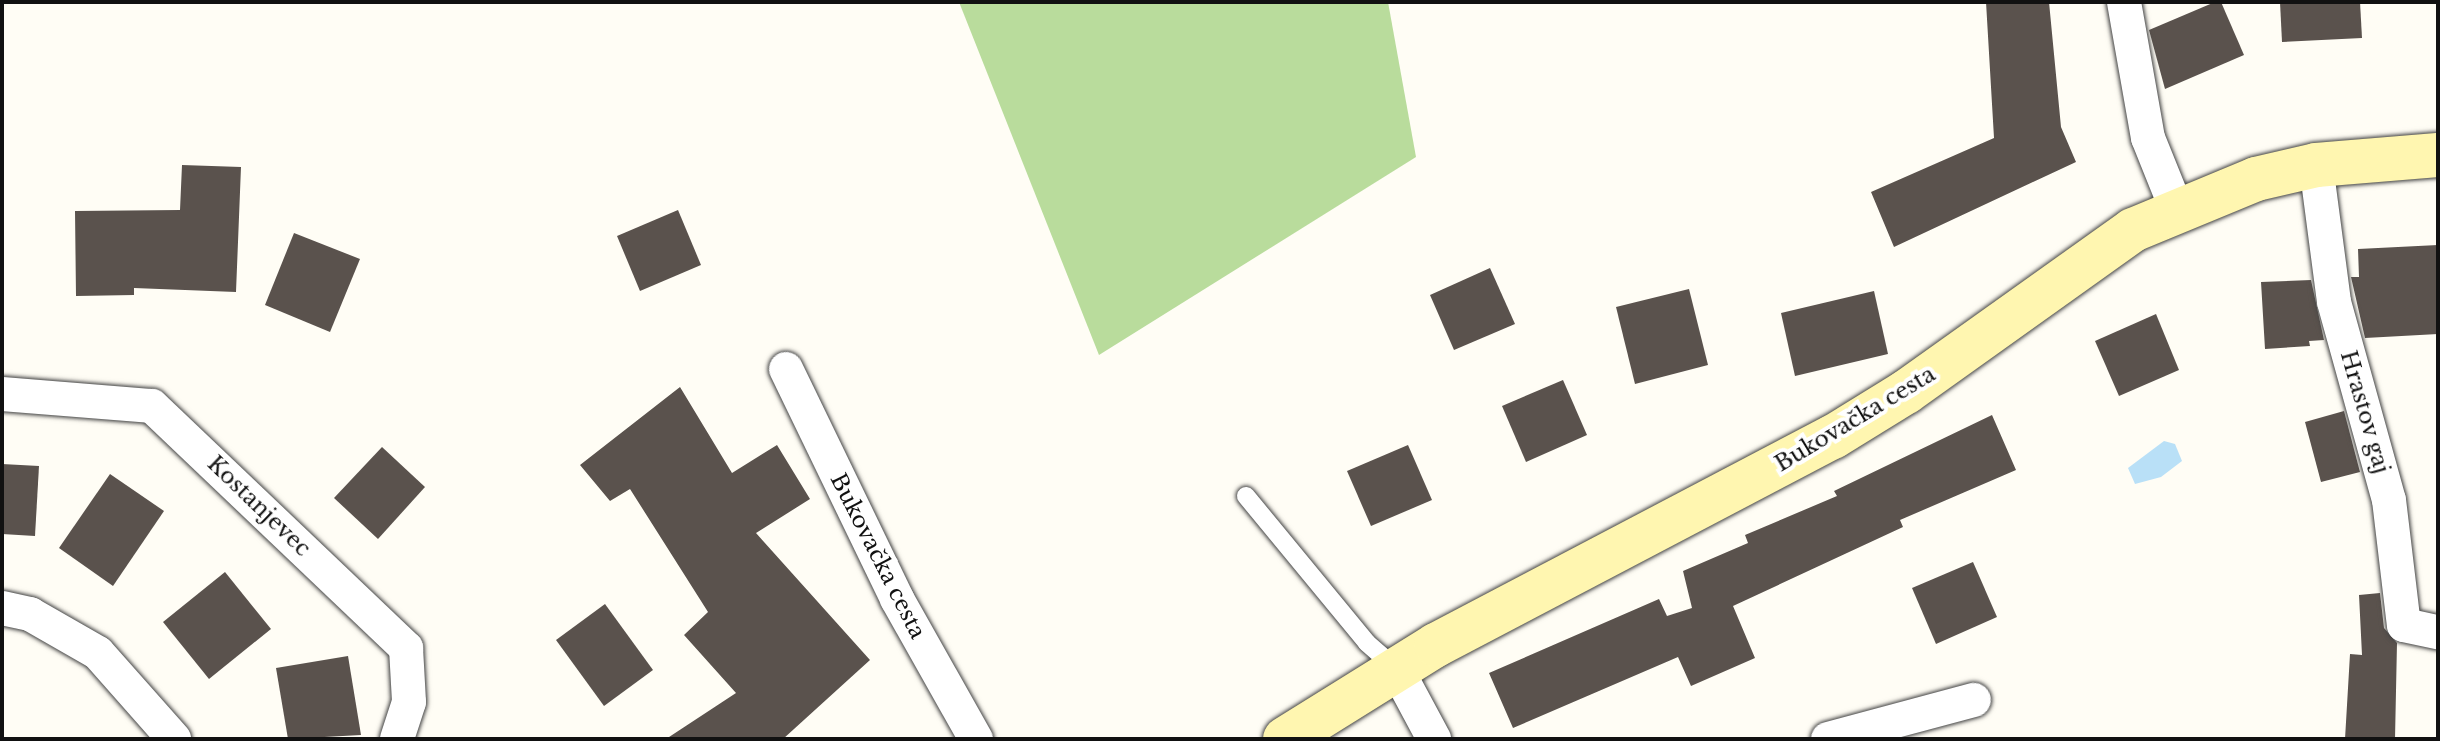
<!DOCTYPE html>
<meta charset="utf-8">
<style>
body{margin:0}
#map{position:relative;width:2440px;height:741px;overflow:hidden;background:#fffdf5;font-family:"Libre Baskerville",serif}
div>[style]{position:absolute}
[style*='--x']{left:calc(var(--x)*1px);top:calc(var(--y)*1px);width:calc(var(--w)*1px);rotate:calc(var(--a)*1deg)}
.forest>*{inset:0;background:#b9dc9c}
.water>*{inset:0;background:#b9e0f7}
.building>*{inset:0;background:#5a524d}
.roads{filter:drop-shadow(0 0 2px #444) drop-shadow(0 0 2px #444)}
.lane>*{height:18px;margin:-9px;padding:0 9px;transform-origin:9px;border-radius:9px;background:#fff}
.street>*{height:34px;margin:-17px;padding:0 17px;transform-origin:17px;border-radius:17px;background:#fff}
.secondary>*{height:44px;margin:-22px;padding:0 22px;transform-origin:22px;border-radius:22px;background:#fff6b0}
span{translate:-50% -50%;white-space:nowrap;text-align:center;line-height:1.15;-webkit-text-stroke:8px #fff;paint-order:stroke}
.street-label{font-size:22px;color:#111}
.frame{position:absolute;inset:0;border:4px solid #111;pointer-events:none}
</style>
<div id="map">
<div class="forest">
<i style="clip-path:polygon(959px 2px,1388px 2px,1416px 157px,1099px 355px)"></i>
</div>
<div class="water">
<i style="clip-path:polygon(2164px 441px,2175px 444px,2182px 461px,2161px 477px,2135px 484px,2128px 468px)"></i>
</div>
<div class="building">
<i style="clip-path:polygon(1986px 2px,2049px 2px,2061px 127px,2076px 162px,1894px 247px,1871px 192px,1994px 138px)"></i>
<i style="clip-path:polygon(2215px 2px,2221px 2px,2244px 55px,2165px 89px,2149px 30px)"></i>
<i style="clip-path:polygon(2280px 2px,2360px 2px,2362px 38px,2282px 42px)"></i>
<i style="clip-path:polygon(182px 165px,241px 167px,236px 292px,134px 288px,134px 295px,76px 296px,75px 211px,180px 210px)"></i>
<i style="clip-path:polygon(678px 210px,701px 265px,640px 291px,617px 236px)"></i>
<i style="clip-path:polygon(294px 233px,360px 259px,330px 332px,265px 305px)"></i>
<i style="clip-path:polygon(2438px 245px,2438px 334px,2365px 338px,2351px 277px,2359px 277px,2358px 249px)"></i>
<i style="clip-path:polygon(1490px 268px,1515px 324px,1454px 350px,1430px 295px)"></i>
<i style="clip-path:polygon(2311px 280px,2324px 340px,2309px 341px,2310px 346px,2265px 349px,2261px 282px)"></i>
<i style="clip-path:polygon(1689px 289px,1708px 365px,1635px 384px,1616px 307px)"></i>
<i style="clip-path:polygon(1874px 291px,1888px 354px,1795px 376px,1781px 313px)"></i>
<i style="clip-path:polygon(2156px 314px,2179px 370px,2119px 396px,2095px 341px)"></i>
<i style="clip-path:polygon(1563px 380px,1587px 435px,1526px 462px,1502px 406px)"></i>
<i style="clip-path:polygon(680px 387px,732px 473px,777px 445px,810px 499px,756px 533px,870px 660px,783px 739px,666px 739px,736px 693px,684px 635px,708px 612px,630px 489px,610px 501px,580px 465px)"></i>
<i style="clip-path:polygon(2344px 411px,2360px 472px,2321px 482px,2305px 422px)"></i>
<i style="clip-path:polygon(1992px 415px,2016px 470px,1900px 520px,1903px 527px,1733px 606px,1755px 658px,1691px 686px,1678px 657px,1513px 728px,1489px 673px,1659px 599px,1667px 616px,1692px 608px,1683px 571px,1748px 543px,1745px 535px,1837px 496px,1834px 491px)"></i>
<i style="clip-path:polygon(1408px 445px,1432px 500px,1371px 526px,1347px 471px)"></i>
<i style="clip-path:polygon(382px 447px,425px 487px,378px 539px,334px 498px)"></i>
<i style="clip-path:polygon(2px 464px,39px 466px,35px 536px,2px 534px)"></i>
<i style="clip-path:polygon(110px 474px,164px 511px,113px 586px,59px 548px)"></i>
<i style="clip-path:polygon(1973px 562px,1997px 617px,1936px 644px,1912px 588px)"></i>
<i style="clip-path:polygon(225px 572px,271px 629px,209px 679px,163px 622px)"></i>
<i style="clip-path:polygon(2380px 593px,2384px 628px,2397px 643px,2395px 739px,2345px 739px,2350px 654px,2362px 655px,2359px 595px)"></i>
<i style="clip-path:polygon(605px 604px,653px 670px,604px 706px,556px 640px)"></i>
<i style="clip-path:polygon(348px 656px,361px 735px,288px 739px,276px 668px)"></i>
</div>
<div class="roads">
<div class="lane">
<i style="--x:1246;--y:496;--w:190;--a:50.5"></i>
<i style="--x:1367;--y:643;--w:38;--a:41"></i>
</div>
<div class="street">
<i style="--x:2124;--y:2;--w:138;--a:80"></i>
<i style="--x:2148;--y:138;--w:78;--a:68.1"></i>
<i style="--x:2316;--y:165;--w:138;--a:82.5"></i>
<i style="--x:2334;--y:302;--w:205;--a:74.5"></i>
<i style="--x:2389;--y:500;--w:126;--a:83.2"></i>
<i style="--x:2404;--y:625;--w:35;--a:12"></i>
<i style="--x:786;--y:369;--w:255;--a:64.2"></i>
<i style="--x:897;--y:599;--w:161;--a:60.6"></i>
<i style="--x:2;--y:394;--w:150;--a:4.6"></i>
<i style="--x:152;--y:406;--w:351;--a:43.6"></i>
<i style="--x:406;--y:648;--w:54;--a:86.8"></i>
<i style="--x:409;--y:702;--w:39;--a:108"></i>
<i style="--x:2;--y:608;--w:29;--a:12"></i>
<i style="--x:30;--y:614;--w:78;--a:29.8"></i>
<i style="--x:98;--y:653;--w:115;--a:48.5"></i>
<i style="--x:1396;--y:668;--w:81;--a:61.8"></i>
<i style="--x:1828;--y:739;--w:151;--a:-15"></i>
</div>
<div class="secondary">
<i style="--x:1285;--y:739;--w:178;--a:-31.9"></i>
<i style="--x:1436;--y:645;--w:448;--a:-27.7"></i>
<i style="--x:1833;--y:437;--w:86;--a:-31.7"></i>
<i style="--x:1906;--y:392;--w:279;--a:-35.5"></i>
<i style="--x:2133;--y:230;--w:133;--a:-22.5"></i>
<i style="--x:2256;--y:179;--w:62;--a:-13.1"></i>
<i style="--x:2316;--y:165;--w:122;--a:-4.7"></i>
</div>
</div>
<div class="street-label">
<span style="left:2365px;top:412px;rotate:74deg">Hrastov gaj</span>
<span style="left:1855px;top:419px;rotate:-31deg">Bukovačka cesta</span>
<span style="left:259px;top:506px;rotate:44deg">Kostanjevec</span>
<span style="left:878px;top:556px;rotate:63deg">Bukovačka cesta</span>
</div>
<div class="frame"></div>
</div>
